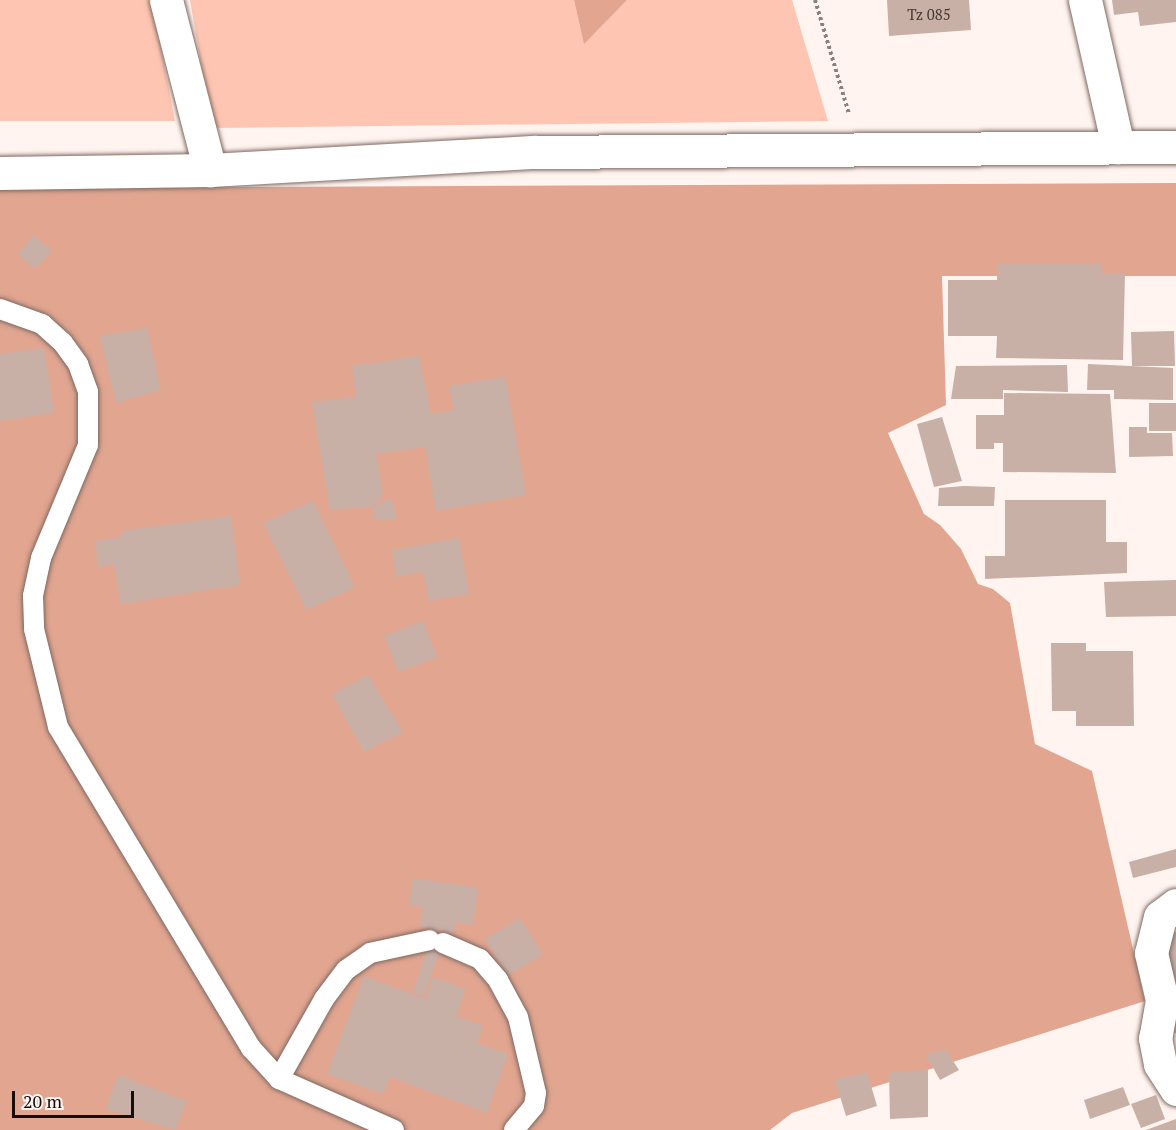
<!DOCTYPE html>
<style>
body{margin:0}
#map{position:relative;width:1176px;height:1130px;overflow:hidden;background:#fff4f0;font-family:"PT Serif",serif}
div>[style]{position:absolute}
[style*='--x']{left:calc(var(--x)*1px);top:calc(var(--y)*1px);width:calc(var(--w)*1px);rotate:calc(var(--a)*1deg)}
.green>*{inset:0;background:#fec6b2}
.forest>*{inset:0;background:#e1a590}
.building>*{inset:0;background:#c8b0a7}
.path>*{height:4px;margin-top:-2px;transform-origin:0;background:repeating-linear-gradient(90deg,#8a807d 0 3px,transparent 0 6px)}
.roads{filter:drop-shadow(0 0 2px #7f6961) drop-shadow(0 0 2px #7f6961)}
.lane>*{height:20px;margin:-10px;padding:0 10px;transform-origin:10px;border-radius:10px;background:#fff}
.street>*{height:33px;margin:-16.5px;padding:0 16.5px;transform-origin:16.5px;border-radius:16.5px;background:#fff}
.secondary>*{height:33px;margin:-16.5px;padding:0 16.5px;transform-origin:16.5px;border-radius:16.5px;background:#fff}
span{translate:-50% -50%;white-space:nowrap;text-align:center;line-height:1.15;-webkit-text-stroke:4.5px #fff4f0;paint-order:stroke}
.number-label{font-size:15px;color:#423632}
.number-label span{-webkit-text-stroke-width:0}
.scale{position:absolute;left:12px;top:1091px;width:122px;height:27px;box-sizing:border-box;border:3px solid #160e0b;border-top:0;padding-left:8px;font-size:18px;line-height:21px;white-space:nowrap;color:#160e0b;-webkit-text-stroke:4px #fff4f0;paint-order:stroke}
</style>
<div id="map">
<div class="green">
<i style="clip-path:polygon(0 0,152px 0,175px 121px,0 121px)"></i>
<i style="clip-path:polygon(190px 0,574px 0,584px 43px,627px 0,792px 0,828px 121px,212px 128px)"></i>
</div>
<div class="forest">
<i style="clip-path:polygon(574px 0,627px 0,584px 44px)"></i>
<i style="clip-path:polygon(1176px 183px,1176px 276px,942px 276px,946px 405px,888px 433px,924px 514px,940px 525px,961px 549px,978px 584px,993px 589px,1010px 603px,1035px 744px,1092px 771px,1145px 1001px,792px 1113px,770px 1130px,0 1130px,0 188px)"></i>
</div>
<div class="building">
<i style="clip-path:polygon(887px 0,969px 0,971px 30px,889px 36px)"></i>
<i style="clip-path:polygon(1112px 0,1176px 0,1176px 22px,1140px 26px,1138px 12px,1114px 15px)"></i>
<i style="clip-path:polygon(33px 235px,52px 251px,36px 269px,18px 255px)"></i>
<i style="clip-path:polygon(997px 263px,1102px 264px,1101px 273px,1125px 273px,1123px 360px,996px 358px,997px 336px,948px 336px,948px 280px,997px 280px)"></i>
<i style="clip-path:polygon(147px 328px,161px 390px,116px 403px,100px 336px)"></i>
<i style="clip-path:polygon(1174px 331px,1175px 366px,1132px 366px,1131px 332px)"></i>
<i style="clip-path:polygon(44px 348px,54px 413px,0 421px,0 354px)"></i>
<i style="clip-path:polygon(419px 356px,431px 414px,454px 410px,449px 386px,505px 377px,526px 495px,436px 511px,425px 447px,376px 454px,383px 495px,379px 501px,374px 506px,330px 510px,312px 402px,356px 397px,352px 366px)"></i>
<i style="clip-path:polygon(1088px 364px,1173px 368px,1173px 400px,1114px 399px,1114px 390px,1087px 390px)"></i>
<i style="clip-path:polygon(1067px 365px,1068px 392px,1003px 390px,1003px 399px,951px 399px,956px 366px)"></i>
<i style="clip-path:polygon(1004px 393px,1110px 394px,1116px 473px,1003px 472px,1003px 443px,994px 443px,994px 449px,976px 449px,976px 415px,1004px 415px)"></i>
<i style="clip-path:polygon(1149px 403px,1176px 403px,1176px 431px,1149px 431px)"></i>
<i style="clip-path:polygon(942px 417px,962px 481px,934px 487px,917px 424px)"></i>
<i style="clip-path:polygon(1129px 427px,1147px 427px,1147px 433px,1172px 433px,1173px 456px,1129px 457px)"></i>
<i style="clip-path:polygon(964px 486px,995px 487px,994px 506px,938px 506px,939px 488px)"></i>
<i style="clip-path:polygon(391px 498px,397px 519px,375px 519px,372px 508px)"></i>
<i style="clip-path:polygon(1005px 500px,1106px 500px,1106px 542px,1127px 542px,1127px 573px,985px 579px,985px 556px,1005px 556px)"></i>
<i style="clip-path:polygon(313px 501px,355px 587px,307px 610px,263px 523px)"></i>
<i style="clip-path:polygon(231px 516px,240px 585px,121px 604px,114px 564px,98px 567px,95px 541px,122px 537px,121px 531px)"></i>
<i style="clip-path:polygon(459px 538px,469px 594px,429px 601px,423px 572px,396px 577px,392px 550px)"></i>
<i style="clip-path:polygon(1176px 580px,1176px 616px,1106px 617px,1104px 582px)"></i>
<i style="clip-path:polygon(423px 621px,437px 657px,399px 672px,384px 636px)"></i>
<i style="clip-path:polygon(1051px 643px,1086px 643px,1086px 651px,1133px 651px,1134px 726px,1076px 726px,1076px 711px,1052px 711px)"></i>
<i style="clip-path:polygon(368px 675px,403px 732px,364px 752px,332px 694px)"></i>
<i style="clip-path:polygon(1176px 849px,1176px 867px,1133px 878px,1129px 862px)"></i>
<i style="clip-path:polygon(413px 878px,478px 888px,473px 925px,456px 922px,454px 933px,420px 927px,423px 907px,409px 905px)"></i>
<i style="clip-path:polygon(520px 918px,543px 955px,508px 975px,485px 939px)"></i>
<i style="clip-path:polygon(1176px 932px,1176px 1033px,1171px 1034px,1157px 935px)"></i>
<i style="clip-path:polygon(432px 933px,445px 937px,423px 997px,413px 993px)"></i>
<i style="clip-path:polygon(364px 976px,425px 999px,433px 977px,466px 989px,456px 1016px,483px 1026px,477px 1043px,508px 1054px,487px 1113px,390px 1077px,383px 1094px,327px 1074px)"></i>
<i style="clip-path:polygon(945px 1049px,959px 1070px,940px 1080px,926px 1055px)"></i>
<i style="clip-path:polygon(928px 1070px,928px 1117px,890px 1119px,889px 1072px)"></i>
<i style="clip-path:polygon(867px 1072px,877px 1106px,846px 1116px,835px 1080px)"></i>
<i style="clip-path:polygon(118px 1075px,187px 1101px,175px 1130px,106px 1109px)"></i>
<i style="clip-path:polygon(1123px 1087px,1130px 1105px,1090px 1119px,1084px 1100px)"></i>
<i style="clip-path:polygon(1156px 1095px,1165px 1119px,1141px 1128px,1131px 1104px)"></i>
<i style="clip-path:polygon(1176px 1119px,1176px 1130px,1146px 1130px)"></i>
</div>
<div class="path">
<i style="--x:815;--y:0;--w:119;--a:73.4"></i>
</div>
<div class="roads">
<div class="lane">
<i style="--x:0;--y:309;--w:45;--a:19.7"></i>
<i style="--x:42;--y:324;--w:28;--a:42"></i>
<i style="--x:63;--y:343;--w:26;--a:54"></i>
<i style="--x:78;--y:364;--w:29;--a:70"></i>
<i style="--x:88;--y:391;--w:54;--a:90"></i>
<i style="--x:88;--y:445;--w:122;--a:112.6"></i>
<i style="--x:41;--y:558;--w:39;--a:102"></i>
<i style="--x:33;--y:596;--w:33;--a:88"></i>
<i style="--x:34;--y:629;--w:101;--a:76.2"></i>
<i style="--x:58;--y:727;--w:375;--a:59"></i>
<i style="--x:251;--y:1048;--w:42;--a:47.9"></i>
<i style="--x:443;--y:943;--w:40;--a:23.4"></i>
<i style="--x:480;--y:959;--w:28;--a:49"></i>
<i style="--x:498;--y:980;--w:42;--a:61.6"></i>
<i style="--x:518;--y:1017;--w:78;--a:76.7"></i>
<i style="--x:536;--y:1093;--w:13;--a:99"></i>
<i style="--x:534;--y:1106;--w:31;--a:130"></i>
<i style="--x:394;--y:1130;--w:126;--a:-156.1"></i>
<i style="--x:279;--y:1079;--w:92;--a:-60.6"></i>
<i style="--x:324;--y:999;--w:36;--a:-53"></i>
<i style="--x:346;--y:970;--w:29;--a:-35"></i>
<i style="--x:370;--y:953;--w:61;--a:-12.2"></i>
</div>
<div class="street">
<i style="--x:166;--y:0;--w:176;--a:75.5"></i>
<i style="--x:1085;--y:0;--w:151;--a:77.3"></i>
<i style="--x:1176;--y:905;--w:20;--a:143"></i>
<i style="--x:1160;--y:917;--w:37;--a:104"></i>
<i style="--x:1151;--y:953;--w:48;--a:76.8"></i>
<i style="--x:1162;--y:1000;--w:39;--a:100"></i>
<i style="--x:1155;--y:1038;--w:26;--a:79"></i>
<i style="--x:1160;--y:1064;--w:30;--a:57"></i>
</div>
<div class="secondary">
<i style="--x:0;--y:173;--w:210;--a:-0.8"></i>
<i style="--x:210;--y:170;--w:326;--a:-3.2"></i>
<i style="--x:536;--y:152;--w:640;--a:-0.45"></i>
</div>
</div>
<div class="number-label">
<span style="left:929px;top:15px">Tz 085</span>
</div>
<div class="scale">20 m</div>
</div>
